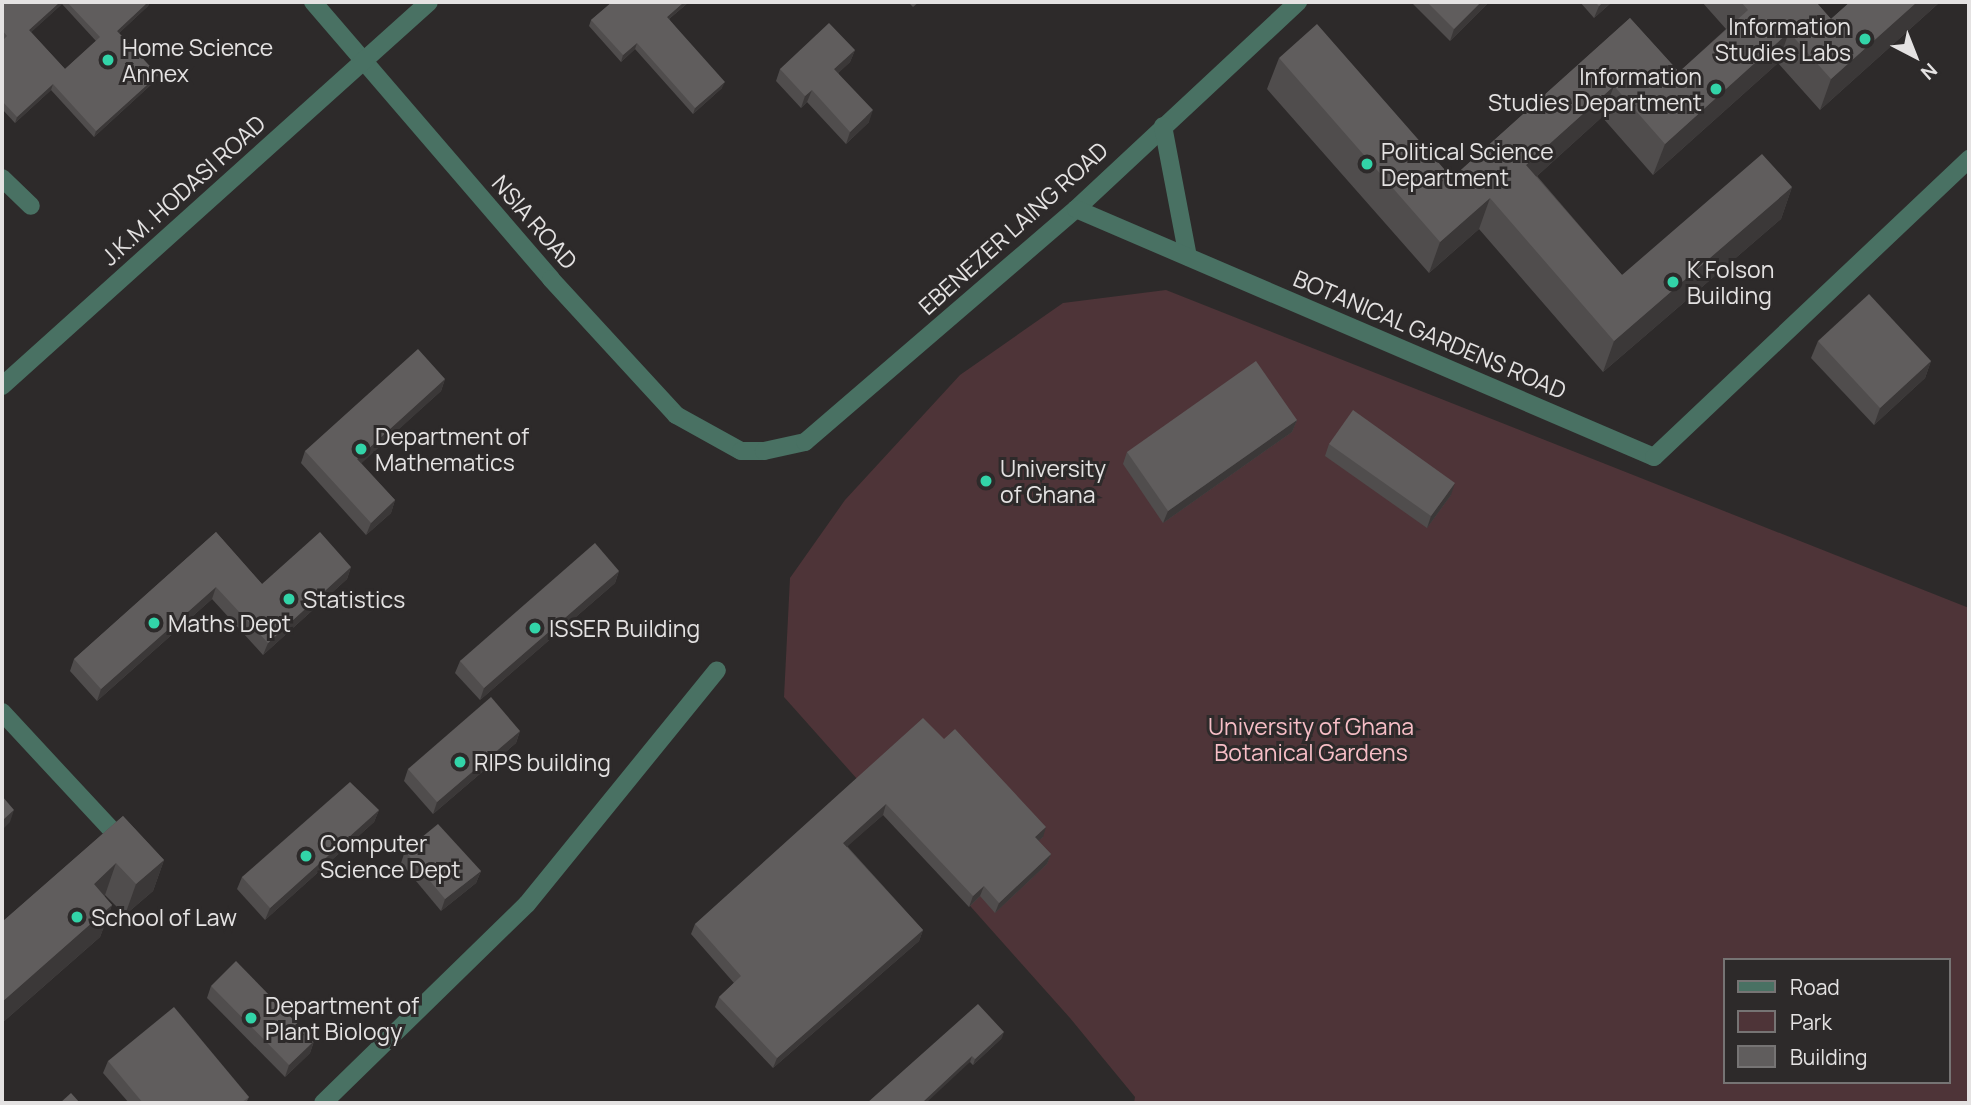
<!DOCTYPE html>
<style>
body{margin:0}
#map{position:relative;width:1971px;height:1105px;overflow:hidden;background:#2d2a2a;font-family:Manrope,sans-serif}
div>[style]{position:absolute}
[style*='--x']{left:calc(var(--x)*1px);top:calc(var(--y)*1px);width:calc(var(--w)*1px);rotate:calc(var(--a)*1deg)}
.green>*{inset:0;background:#4e3438}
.minor>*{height:18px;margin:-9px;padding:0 9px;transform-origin:9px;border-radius:9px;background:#497163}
.wall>*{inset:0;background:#504d4d}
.shaded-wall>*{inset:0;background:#3b3838}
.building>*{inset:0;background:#605d5d}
.dots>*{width:19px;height:19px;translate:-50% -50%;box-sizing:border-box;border:4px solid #2d2a2a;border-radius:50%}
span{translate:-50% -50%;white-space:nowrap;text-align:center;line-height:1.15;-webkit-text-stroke:6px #2d2a2a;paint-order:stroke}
.poi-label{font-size:23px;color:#e4e2e2}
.right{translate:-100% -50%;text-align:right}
.left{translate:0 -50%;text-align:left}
.street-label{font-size:23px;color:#e4e2e2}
.park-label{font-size:23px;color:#f7bec6}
.frame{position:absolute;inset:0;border:4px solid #e4e2e2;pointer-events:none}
.legend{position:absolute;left:1723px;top:958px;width:228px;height:126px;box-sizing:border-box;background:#2d2a2a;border:2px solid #767474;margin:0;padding:9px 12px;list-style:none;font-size:21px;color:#e4e2e2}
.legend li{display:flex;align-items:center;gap:14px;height:35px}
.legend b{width:35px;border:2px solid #767474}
.north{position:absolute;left:1880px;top:21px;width:70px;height:70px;-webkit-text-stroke:5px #2d2a2a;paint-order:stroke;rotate:138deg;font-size:19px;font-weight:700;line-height:28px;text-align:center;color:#e4e2e2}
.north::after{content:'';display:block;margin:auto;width:24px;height:32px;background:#e4e2e2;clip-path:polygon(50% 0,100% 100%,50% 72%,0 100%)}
</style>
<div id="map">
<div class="green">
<i style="clip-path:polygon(evenodd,1166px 290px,1969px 608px,1969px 1103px,1134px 1103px,1135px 1097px,1070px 1018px,784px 697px,790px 578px,845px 500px,960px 375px,1063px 303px,1166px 290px,1724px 960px,1948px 960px,1948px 1082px,1724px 1082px,1724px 960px)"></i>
</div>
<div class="minor">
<i style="--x:313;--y:2;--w:365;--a:49.3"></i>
<i style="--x:551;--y:279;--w:185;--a:47.4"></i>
<i style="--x:676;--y:415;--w:74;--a:29"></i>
<i style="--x:741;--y:451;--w:23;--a:0"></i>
<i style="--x:764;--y:451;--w:42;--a:-12.4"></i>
<i style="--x:805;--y:442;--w:357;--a:-40.7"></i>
<i style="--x:1076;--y:209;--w:304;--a:-43"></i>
<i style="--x:1163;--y:126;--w:133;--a:79.2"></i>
<i style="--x:2;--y:178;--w:40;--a:44"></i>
<i style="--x:1076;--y:209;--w:629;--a:23.22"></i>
<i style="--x:1654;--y:457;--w:434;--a:-43.4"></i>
<i style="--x:2;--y:386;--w:574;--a:-41.96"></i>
<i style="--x:2;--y:712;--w:173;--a:47.1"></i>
<i style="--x:323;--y:1103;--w:285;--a:-44.3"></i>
<i style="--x:527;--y:904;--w:301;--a:-50.9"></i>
</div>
<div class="wall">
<i style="clip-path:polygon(evenodd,2px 2px,150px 2px,148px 6px,119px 33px,158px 75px,155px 81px,94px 137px,51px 90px,15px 123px,2px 109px,2px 41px,3px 40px,2px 38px,2px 2px,62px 4px,96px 41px,65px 69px,31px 32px,62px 4px)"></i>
<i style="clip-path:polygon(612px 2px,689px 2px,669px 19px,722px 88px,693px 114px,635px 49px,621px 62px,589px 26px,591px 20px)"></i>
<i style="clip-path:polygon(908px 2px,919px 2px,913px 7px)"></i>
<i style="clip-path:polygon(1411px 2px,1489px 2px,1450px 41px)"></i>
<i style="clip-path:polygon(1580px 2px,1612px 2px,1594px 18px)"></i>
<i style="clip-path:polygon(1702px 2px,1816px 2px,1831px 19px,1850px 2px,1940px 2px,1820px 110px,1778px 63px,1653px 175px,1602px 117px,1537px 176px,1622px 275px,1792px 187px,1781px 219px,1603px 372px,1479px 229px,1429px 273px,1267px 89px,1279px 58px,1452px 178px,1630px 18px,1679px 72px,1726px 29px)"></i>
<i style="clip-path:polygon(855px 50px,850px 62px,838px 73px,869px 122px,846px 144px,807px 102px,801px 108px,776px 81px,780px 69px)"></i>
<i style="clip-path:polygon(1818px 341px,1931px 361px,1925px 378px,1874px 425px,1811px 358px)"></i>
<i style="clip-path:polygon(445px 379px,441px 391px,361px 463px,395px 500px,391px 513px,366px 535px,301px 463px,305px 451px)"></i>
<i style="clip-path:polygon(1297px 420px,1292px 432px,1163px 523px,1123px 464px,1127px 452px)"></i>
<i style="clip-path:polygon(1329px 444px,1451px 495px,1427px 528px,1325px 456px)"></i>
<i style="clip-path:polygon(216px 532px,262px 584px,351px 567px,347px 579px,263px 655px,212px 599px,97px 701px,70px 671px,74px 659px)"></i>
<i style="clip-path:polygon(619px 571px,615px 583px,480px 700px,455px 673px,460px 661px)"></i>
<i style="clip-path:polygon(520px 731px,516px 743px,433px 814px,404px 781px,408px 769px)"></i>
<i style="clip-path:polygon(944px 739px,1043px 837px,1038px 841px,1051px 854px,1047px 864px,995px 913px,980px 896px,969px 907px,883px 815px,847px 846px,923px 930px,919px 941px,773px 1068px,715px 1007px,719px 997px,734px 983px,691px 934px,695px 924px)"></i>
<i style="clip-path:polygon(379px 810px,374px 822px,265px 920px,237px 889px,242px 877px)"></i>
<i style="clip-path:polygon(123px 816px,164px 860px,153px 891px,125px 915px,105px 895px,104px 896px,112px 905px,100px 937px,2px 1023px,2px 922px)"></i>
<i style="clip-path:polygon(405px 851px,481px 871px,476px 883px,441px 911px,401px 863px)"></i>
<i style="clip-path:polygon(211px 986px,314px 1041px,310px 1053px,285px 1077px,207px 998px)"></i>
<i style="clip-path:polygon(1002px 1038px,973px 1065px,970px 1062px,867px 1103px)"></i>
<i style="clip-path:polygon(108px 1061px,249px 1097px,246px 1103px,129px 1103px,103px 1073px)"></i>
</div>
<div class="shaded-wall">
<i style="clip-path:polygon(60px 2px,63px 2px,62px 4px,27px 36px,29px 30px)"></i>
<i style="clip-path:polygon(148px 2px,150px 2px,148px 6px,115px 37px,117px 31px)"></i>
<i style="clip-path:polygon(684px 2px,689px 2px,664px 23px,667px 17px)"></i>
<i style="clip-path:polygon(1481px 2px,1489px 2px,1450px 41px,1454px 29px)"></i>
<i style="clip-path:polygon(1603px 2px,1612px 2px,1594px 18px,1599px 6px)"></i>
<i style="clip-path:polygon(1917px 2px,1940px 2px,1820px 110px,1831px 79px)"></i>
<i style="clip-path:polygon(1789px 32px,1778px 63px,1653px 175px,1665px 144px)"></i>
<i style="clip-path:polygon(637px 43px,635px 49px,621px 62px,623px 55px)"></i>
<i style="clip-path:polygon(855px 50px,850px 62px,830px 81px,834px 69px)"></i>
<i style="clip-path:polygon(158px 75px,155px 81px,94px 137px,96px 131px)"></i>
<i style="clip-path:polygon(725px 82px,722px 88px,693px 114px,695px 108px)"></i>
<i style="clip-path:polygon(53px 84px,51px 90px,15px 123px,17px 117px)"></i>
<i style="clip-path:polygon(1614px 86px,1602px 117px,1515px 196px,1526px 165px)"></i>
<i style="clip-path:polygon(812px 90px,807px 102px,801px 108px,805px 96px)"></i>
<i style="clip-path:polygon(873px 110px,869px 122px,846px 144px,850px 132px)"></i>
<i style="clip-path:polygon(1792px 187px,1781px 219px,1603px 372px,1614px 341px)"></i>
<i style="clip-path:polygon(1490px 198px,1479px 229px,1429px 273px,1440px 242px)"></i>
<i style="clip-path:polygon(1931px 361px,1925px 378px,1874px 425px,1880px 408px)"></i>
<i style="clip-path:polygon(445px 379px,441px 391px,353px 471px,357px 459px)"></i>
<i style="clip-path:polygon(1297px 420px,1292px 432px,1163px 523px,1168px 511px)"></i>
<i style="clip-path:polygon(1455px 483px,1451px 495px,1427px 528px,1431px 516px)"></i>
<i style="clip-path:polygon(395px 500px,391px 513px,366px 535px,371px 523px)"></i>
<i style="clip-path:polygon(351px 567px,347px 579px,263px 655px,268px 643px)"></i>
<i style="clip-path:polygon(619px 571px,615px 583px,480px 700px,484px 688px)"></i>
<i style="clip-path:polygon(216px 587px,212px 599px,97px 701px,101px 689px)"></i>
<i style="clip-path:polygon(520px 731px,516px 743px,433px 814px,437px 802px)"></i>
<i style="clip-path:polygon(886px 804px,883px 815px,840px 853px,843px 843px)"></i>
<i style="clip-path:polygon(14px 810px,10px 822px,2px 830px,2px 821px)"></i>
<i style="clip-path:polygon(379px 810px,374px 822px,265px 920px,270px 908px)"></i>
<i style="clip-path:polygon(1046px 827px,1043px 837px,1031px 847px,1035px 837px)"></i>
<i style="clip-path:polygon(1051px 854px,1047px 864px,995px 913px,999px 903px)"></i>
<i style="clip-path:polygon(164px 860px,153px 891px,125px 915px,136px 884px)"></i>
<i style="clip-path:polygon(116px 863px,105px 895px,82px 915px,94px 884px)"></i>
<i style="clip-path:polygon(481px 871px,476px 883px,441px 911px,445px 899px)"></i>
<i style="clip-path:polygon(984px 886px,980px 896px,969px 907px,973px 896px)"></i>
<i style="clip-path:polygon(112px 905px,100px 937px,2px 1023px,2px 1002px)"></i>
<i style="clip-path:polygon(923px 930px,919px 941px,773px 1068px,777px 1058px)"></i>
<i style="clip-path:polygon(1004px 1032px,1002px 1038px,973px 1065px,975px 1059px)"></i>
<i style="clip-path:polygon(314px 1041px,310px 1053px,285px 1077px,289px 1065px)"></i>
<i style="clip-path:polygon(972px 1056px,970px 1062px,926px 1103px,922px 1103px)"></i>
</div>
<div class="building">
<i style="clip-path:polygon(2px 2px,60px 2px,29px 30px,65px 69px,100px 37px,67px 2px,148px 2px,117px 31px,158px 75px,96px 131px,53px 84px,17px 117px,2px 101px,2px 41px,7px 36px,2px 30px)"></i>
<i style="clip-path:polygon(612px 2px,684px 2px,667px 17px,725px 82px,695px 108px,637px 43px,623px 55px,591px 20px)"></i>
<i style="clip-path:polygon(1427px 2px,1481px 2px,1454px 29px)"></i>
<i style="clip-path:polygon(1595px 2px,1603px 2px,1599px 6px)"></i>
<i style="clip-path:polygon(1741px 2px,1816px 2px,1831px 19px,1850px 2px,1917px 2px,1831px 79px,1789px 32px,1665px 144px,1614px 86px,1526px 165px,1622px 275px,1762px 154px,1792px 187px,1614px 341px,1490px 198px,1440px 242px,1279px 58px,1317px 24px,1452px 178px,1630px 18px,1679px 72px,1748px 10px)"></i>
<i style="clip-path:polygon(829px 23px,855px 50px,834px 69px,873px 110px,850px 132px,812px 90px,805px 96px,780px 69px)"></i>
<i style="clip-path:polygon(1869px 294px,1931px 361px,1880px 408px,1818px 341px)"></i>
<i style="clip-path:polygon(418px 349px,445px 379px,357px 459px,395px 500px,371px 523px,305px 451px)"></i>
<i style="clip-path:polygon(1256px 361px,1297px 420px,1168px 511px,1127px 452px)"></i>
<i style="clip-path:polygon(1353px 410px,1455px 483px,1431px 516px,1329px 444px)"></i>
<i style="clip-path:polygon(216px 532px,262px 584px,320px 532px,351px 567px,268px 643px,216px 587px,101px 689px,74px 659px)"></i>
<i style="clip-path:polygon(595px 543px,619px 571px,484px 688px,460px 661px)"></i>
<i style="clip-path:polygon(491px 697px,520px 731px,437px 802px,408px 769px)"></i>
<i style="clip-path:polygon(923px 718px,944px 739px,955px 729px,1046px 827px,1035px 837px,1051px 854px,999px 903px,984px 886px,973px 896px,886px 804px,843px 843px,923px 930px,777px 1058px,719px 997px,741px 976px,695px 924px)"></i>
<i style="clip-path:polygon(350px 782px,379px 810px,270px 908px,242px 877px)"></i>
<i style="clip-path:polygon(2px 796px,14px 810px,2px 821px)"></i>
<i style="clip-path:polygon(123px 816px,164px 860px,136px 884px,116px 863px,94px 884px,112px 905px,2px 1002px,2px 922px)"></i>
<i style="clip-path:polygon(438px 824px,481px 871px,445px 899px,405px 851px)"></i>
<i style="clip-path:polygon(236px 961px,314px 1041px,289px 1065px,211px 986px)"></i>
<i style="clip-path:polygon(978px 1004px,1004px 1032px,975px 1059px,972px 1056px,922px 1103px,867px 1103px)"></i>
<i style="clip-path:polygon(174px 1007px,249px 1097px,241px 1103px,143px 1103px,108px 1061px)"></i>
<i style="clip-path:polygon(71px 1093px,80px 1103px,60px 1103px)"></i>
</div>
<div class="dots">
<i style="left:1865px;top:39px;background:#32d4a8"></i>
<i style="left:108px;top:60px;background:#32d4a8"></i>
<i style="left:1716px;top:89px;background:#32d4a8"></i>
<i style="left:1367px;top:164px;background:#32d4a8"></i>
<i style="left:1673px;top:282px;background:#32d4a8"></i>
<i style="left:361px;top:449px;background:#32d4a8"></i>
<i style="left:986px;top:481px;background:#32d4a8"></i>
<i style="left:289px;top:599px;background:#32d4a8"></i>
<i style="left:154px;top:623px;background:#32d4a8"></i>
<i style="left:535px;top:628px;background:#32d4a8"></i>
<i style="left:460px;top:762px;background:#32d4a8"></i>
<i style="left:306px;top:856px;background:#32d4a8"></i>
<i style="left:77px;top:917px;background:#32d4a8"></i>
<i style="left:251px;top:1018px;background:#32d4a8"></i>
</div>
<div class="poi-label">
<span class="right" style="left:1851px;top:39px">Information<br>Studies Labs</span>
<span class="left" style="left:122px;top:60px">Home Science<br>Annex</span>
<span class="right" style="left:1702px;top:89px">Information<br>Studies Department</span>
<span class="left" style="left:1381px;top:164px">Political Science<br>Department</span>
<span class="left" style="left:1687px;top:282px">K Folson<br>Building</span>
<span class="left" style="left:375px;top:449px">Department of<br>Mathematics</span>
<span class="left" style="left:1000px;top:481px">University<br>of Ghana</span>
<span class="left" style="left:303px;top:599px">Statistics</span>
<span class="left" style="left:168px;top:623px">Maths Dept</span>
<span class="left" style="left:549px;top:628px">ISSER Building</span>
<span class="left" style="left:474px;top:762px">RIPS building</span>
<span class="left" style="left:320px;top:856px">Computer<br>Science Dept</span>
<span class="left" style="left:91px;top:917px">School of Law</span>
<span class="left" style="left:265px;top:1018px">Department of<br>Plant Biology</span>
</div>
<div class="street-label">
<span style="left:183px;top:190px;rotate:-42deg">J.K.M. HODASI ROAD</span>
<span style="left:535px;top:222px;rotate:49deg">NSIA ROAD</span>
<span style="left:1013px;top:228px;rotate:-42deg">EBENEZER LAING ROAD</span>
<span style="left:1430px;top:334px;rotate:23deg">BOTANICAL GARDENS ROAD</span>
</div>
<div class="park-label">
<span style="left:1311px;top:739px">University of Ghana<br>Botanical Gardens</span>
</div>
<div class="frame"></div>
<ul class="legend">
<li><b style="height:9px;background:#497163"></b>Road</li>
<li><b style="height:19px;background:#4e3438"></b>Park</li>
<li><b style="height:19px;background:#605d5d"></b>Building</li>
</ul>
<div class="north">N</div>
</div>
